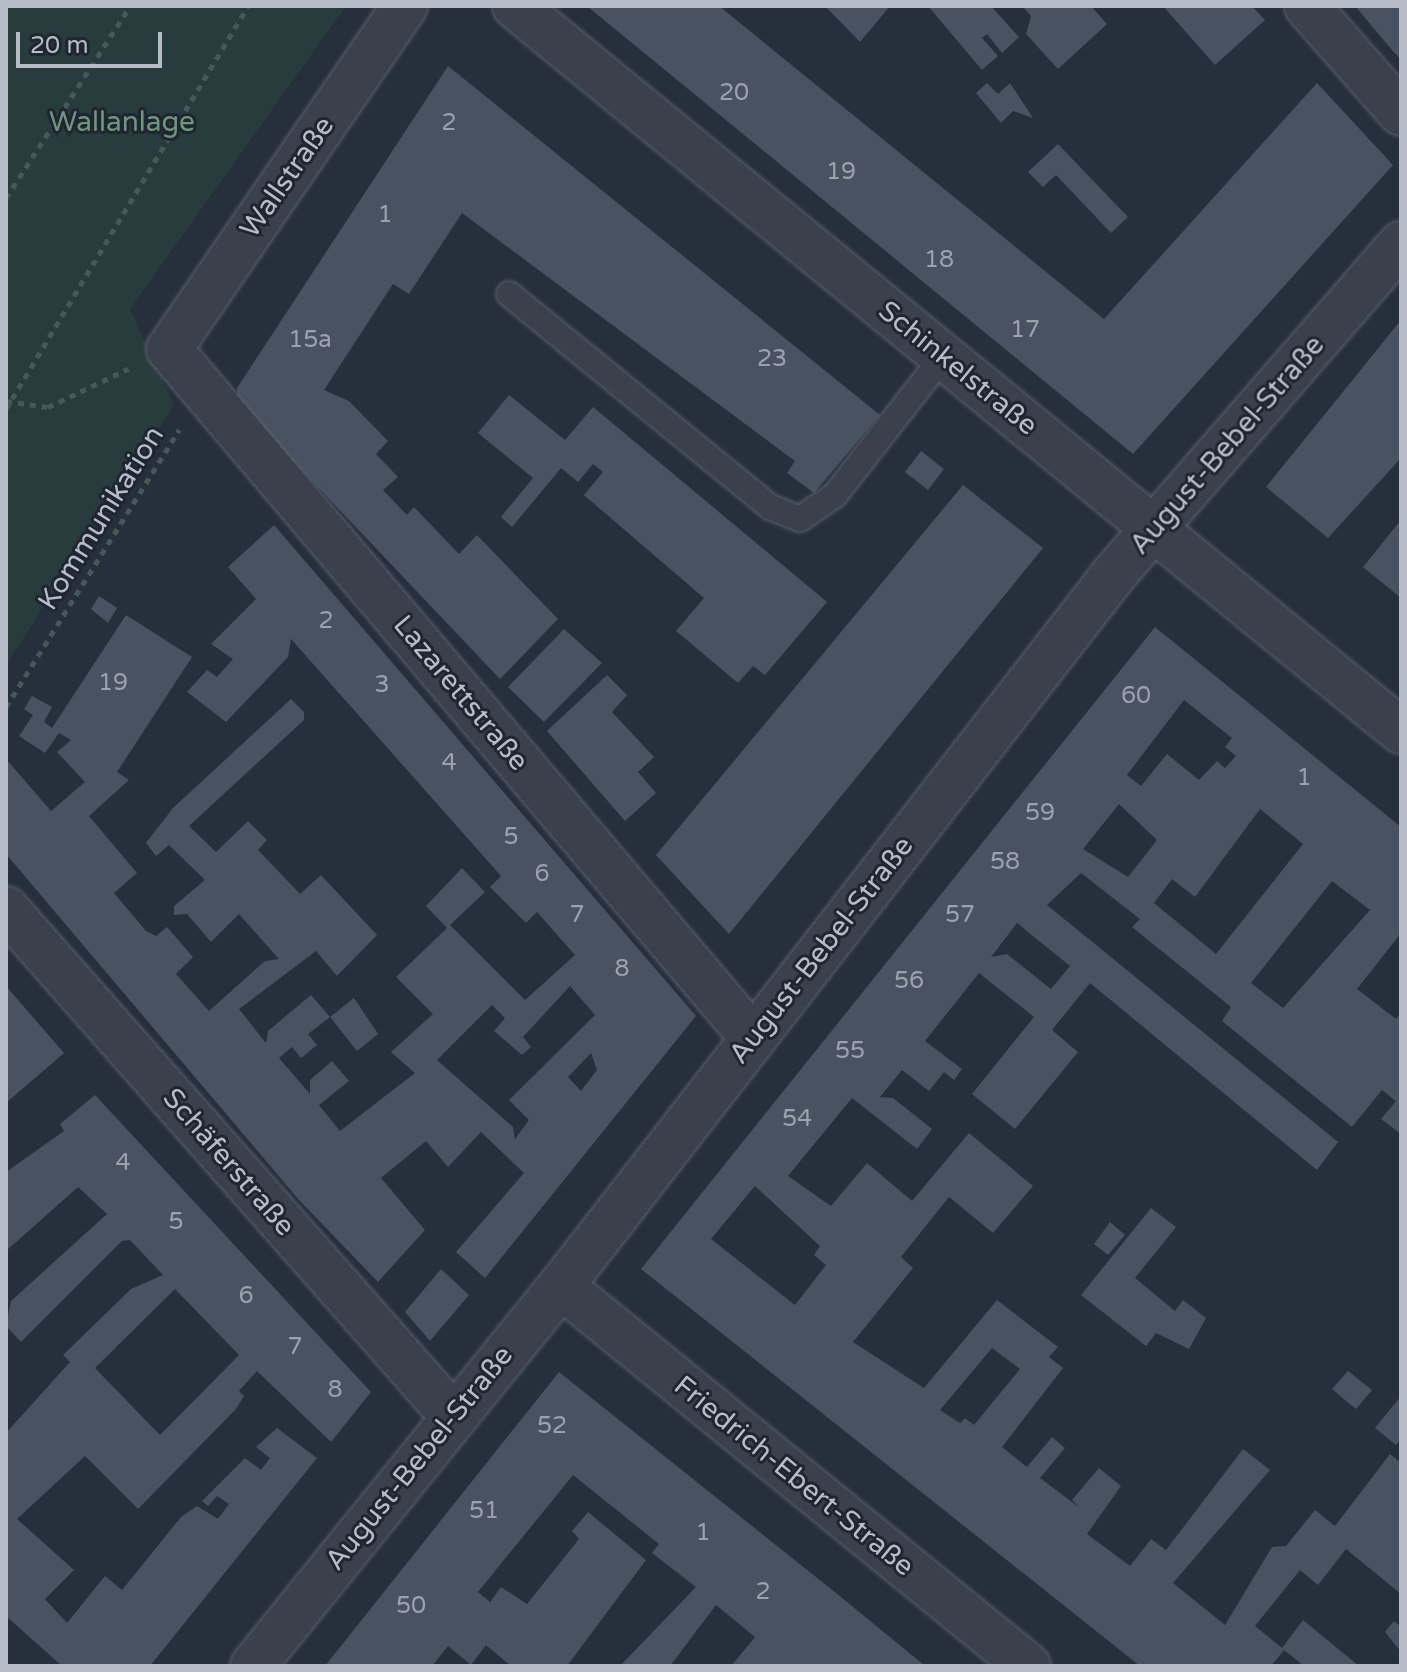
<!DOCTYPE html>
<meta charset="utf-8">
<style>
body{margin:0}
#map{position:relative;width:1407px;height:1672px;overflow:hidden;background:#262f3c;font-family:"Varela Round",sans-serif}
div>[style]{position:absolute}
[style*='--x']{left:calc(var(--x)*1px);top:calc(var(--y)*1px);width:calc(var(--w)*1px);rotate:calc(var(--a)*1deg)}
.green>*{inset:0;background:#283b3d}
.building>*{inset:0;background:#485260}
.path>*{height:5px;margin-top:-2.5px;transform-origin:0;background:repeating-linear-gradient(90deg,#46585a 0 6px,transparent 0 12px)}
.roads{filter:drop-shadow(0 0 2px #585f6b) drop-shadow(0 0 2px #585f6b)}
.service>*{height:24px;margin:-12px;padding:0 12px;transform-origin:12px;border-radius:12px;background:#3a414d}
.minor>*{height:44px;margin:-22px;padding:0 22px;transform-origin:22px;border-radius:22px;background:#3a414d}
span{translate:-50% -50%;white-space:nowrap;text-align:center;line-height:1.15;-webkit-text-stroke:6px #1f2632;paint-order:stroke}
.number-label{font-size:24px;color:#9aa2ae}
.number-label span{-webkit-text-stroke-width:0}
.park-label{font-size:28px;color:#6f9779}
.street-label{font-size:28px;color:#b6bdc8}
.frame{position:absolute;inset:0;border:8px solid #b6bdc8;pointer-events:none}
.scale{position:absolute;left:16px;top:32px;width:146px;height:36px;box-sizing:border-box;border:4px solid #b6bdc8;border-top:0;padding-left:10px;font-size:24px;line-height:28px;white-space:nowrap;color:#b6bdc8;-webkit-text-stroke:6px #1f2632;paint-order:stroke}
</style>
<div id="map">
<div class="green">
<i style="clip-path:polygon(6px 6px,346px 6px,130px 309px,174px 405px,6px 665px)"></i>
</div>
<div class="building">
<i style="clip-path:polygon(587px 6px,719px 6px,1104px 319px,1317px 83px,1393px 165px,1133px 454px)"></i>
<i style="clip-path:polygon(825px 6px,890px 6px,860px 42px)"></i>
<i style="clip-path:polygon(928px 6px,991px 6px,1019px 37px,1002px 53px,987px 34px,982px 38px,998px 56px,982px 70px)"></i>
<i style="clip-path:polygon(1022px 6px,1091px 6px,1107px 24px,1058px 69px,1026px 34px,1031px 16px)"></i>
<i style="clip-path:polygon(1163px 6px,1252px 6px,1265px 20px,1215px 65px)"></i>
<i style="clip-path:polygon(1355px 6px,1401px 6px,1401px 60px,1392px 50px)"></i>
<i style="clip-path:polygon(448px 66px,880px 415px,814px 493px,787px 473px,795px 461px,462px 213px,409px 294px,393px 284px,324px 390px,349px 401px,388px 441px,376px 454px,398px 477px,383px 490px,407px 515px,414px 507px,459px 554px,477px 535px,558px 619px,500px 679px,237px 402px,237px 388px)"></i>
<i style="clip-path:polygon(987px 83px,998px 94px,1010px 83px,1033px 118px,1013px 111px,1001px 123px,976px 93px)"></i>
<i style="clip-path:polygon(1058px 144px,1128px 217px,1111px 233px,1056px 175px,1043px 187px,1028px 172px)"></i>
<i style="clip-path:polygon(1401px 320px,1401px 458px,1328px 538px,1266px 487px)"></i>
<i style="clip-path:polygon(509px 395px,565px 440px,593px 407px,827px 602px,765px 675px,753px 666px,738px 683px,676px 631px,704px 598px,584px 495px,603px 472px,593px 464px,578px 482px,561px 468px,512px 527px,501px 517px,533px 478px,478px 433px)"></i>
<i style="clip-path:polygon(921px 451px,944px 469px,928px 490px,905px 472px)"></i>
<i style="clip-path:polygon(963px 485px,1043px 548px,729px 934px,656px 855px)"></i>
<i style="clip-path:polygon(1401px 520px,1401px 598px,1363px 567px)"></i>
<i style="clip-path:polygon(evenodd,274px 525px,696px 1016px,485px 1278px,456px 1252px,524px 1173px,481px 1132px,448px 1167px,426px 1141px,381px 1178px,425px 1230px,378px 1282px,299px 1200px,6px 854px,6px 759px,51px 811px,85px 782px,57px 752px,71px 740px,59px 733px,45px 753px,19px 736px,33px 715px,24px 709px,32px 696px,52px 707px,44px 722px,52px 728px,126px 615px,192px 657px,117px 772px,129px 780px,89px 816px,137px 873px,114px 893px,146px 931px,156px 936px,167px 927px,193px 957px,176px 974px,209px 1011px,265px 961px,279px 959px,239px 914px,211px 942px,187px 914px,174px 915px,174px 906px,205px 880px,169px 845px,156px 856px,146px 843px,173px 808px,291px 699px,304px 712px,304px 720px,189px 826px,216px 852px,248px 821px,267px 840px,258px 850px,300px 894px,321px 875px,377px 935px,337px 976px,316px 951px,239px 1009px,266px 1043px,268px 1031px,311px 995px,330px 1017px,308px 1034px,317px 1045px,301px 1058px,292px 1047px,279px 1058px,310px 1094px,310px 1080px,332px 1061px,349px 1081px,319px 1105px,340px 1131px,415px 1073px,391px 1052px,433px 1014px,396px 977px,447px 928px,426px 906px,462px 868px,485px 892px,450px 925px,525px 1000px,575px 955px,537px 912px,526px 923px,490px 887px,501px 876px,291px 639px,288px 657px,226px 722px,187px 692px,207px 670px,217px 677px,233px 659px,211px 644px,256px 599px,228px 567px,274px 525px,570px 986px,595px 1015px,509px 1100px,529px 1120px,515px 1139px,513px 1127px,437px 1060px,492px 1005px,505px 1018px,494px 1031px,522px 1055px,531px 1047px,523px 1037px,570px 986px,274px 525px,591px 1053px,597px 1070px,581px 1091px,568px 1077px,591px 1053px)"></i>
<i style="clip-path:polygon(99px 596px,117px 608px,108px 623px,91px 609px)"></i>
<i style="clip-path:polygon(evenodd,1155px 627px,1401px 827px,1401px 933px,1357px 989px,1396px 1019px,1401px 1013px,1401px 1134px,1381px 1119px,1396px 1101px,1382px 1090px,1352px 1127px,1222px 1021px,1231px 1007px,1132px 927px,1140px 919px,1081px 873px,1047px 905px,1338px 1142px,1317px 1170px,1090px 983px,1052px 1030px,1078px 1052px,1015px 1129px,972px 1094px,1034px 1017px,979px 973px,925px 1041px,962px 1069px,954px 1080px,944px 1072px,929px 1091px,902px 1070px,880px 1097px,893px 1098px,932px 1129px,917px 1149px,852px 1098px,788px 1176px,831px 1206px,867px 1163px,912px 1201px,969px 1133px,1033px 1186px,993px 1233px,949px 1197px,901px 1257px,913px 1268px,853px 1342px,924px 1388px,997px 1300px,1058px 1347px,1049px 1357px,1063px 1368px,1002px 1447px,1027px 1467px,1052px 1437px,1065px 1448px,1040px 1478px,1080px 1508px,1072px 1500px,1099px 1468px,1121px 1486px,1087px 1534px,1130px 1566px,1151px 1539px,1166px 1550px,1243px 1449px,1270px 1470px,1173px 1583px,1225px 1625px,1272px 1547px,1286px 1546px,1315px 1510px,1335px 1526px,1390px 1454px,1401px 1463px,1401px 1594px,1346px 1549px,1318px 1585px,1300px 1570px,1255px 1626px,1282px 1648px,1303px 1620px,1359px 1666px,1304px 1666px,1284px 1650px,1271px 1666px,1140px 1666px,641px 1269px,1155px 627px,1184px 700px,1232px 738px,1225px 747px,1236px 756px,1225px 768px,1217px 761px,1199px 780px,1167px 754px,1141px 786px,1127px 775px,1184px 700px,1155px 627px,1119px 804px,1157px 840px,1128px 877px,1083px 849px,1119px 804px,1155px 627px,1260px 809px,1303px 844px,1216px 954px,1154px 903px,1172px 879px,1195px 897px,1260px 809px,1155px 627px,1332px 881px,1370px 910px,1283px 1008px,1251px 983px,1332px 881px,1155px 627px,1017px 923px,1070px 966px,1051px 989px,1007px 954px,991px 957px,1017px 923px,1155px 627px,755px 1186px,820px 1246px,814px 1255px,826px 1265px,795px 1305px,711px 1239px,755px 1186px,1155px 627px,992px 1348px,1020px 1369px,974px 1425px,965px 1418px,960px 1423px,940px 1410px,992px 1348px)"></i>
<i style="clip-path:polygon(564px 629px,602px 663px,544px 722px,508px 687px)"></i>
<i style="clip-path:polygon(607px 675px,627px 695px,612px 712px,654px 757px,638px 772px,656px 793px,625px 821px,547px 731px)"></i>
<i style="clip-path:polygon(6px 986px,64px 1053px,6px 1103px)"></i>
<i style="clip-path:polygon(354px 998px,378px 1034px,357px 1051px,330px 1017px)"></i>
<i style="clip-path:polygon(evenodd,95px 1095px,371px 1392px,331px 1442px,257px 1371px,239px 1391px,244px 1396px,236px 1409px,138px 1509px,85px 1456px,17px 1519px,74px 1570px,45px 1599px,67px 1623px,105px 1576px,122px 1590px,181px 1517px,197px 1506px,218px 1519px,229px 1504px,217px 1496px,208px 1506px,202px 1501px,245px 1458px,261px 1470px,270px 1458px,256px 1447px,277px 1428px,317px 1458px,150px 1666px,62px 1666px,6px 1616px,6px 1433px,70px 1362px,63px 1355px,131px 1289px,163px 1275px,130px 1240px,122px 1241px,21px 1342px,6px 1326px,11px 1301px,107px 1214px,78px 1187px,6px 1251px,6px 1172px,64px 1131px,60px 1124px,95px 1095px,175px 1289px,239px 1355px,160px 1435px,95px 1368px,175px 1289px)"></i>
<i style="clip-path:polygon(1151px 1208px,1176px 1227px,1135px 1278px,1175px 1311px,1183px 1300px,1206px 1318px,1189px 1349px,1156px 1333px,1146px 1346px,1081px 1295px)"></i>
<i style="clip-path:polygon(1110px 1222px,1125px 1235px,1108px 1255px,1094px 1244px)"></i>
<i style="clip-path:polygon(441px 1269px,469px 1295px,430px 1341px,405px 1312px)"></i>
<i style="clip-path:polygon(1348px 1371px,1372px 1390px,1356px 1409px,1332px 1389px)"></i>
<i style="clip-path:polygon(559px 1372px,841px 1597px,925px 1666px,731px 1666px,755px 1637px,716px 1605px,670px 1666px,620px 1666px,696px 1587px,652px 1553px,659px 1544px,573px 1475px,478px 1592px,490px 1602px,501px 1587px,527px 1604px,579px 1539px,572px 1531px,588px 1512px,646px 1560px,567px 1666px,511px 1666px,486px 1645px,471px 1665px,448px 1646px,432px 1666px,325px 1666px)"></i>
<i style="clip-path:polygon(1401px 1396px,1401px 1439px,1396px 1445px,1375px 1428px)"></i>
<i style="clip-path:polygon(1394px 1621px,1401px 1627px,1401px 1652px,1385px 1632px)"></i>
</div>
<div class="path">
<i style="--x:6;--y:198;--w:229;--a:-57.1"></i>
<i style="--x:6;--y:401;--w:42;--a:8.1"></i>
<i style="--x:48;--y:407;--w:89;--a:-25.4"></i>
<i style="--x:6;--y:409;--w:470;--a:-59"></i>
<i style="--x:6;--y:707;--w:327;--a:-58"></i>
</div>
<div class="roads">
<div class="service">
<i style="--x:509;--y:294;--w:337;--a:39.2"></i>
<i style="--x:770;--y:507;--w:32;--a:22"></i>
<i style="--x:800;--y:519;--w:42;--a:-34.4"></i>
<i style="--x:835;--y:495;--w:175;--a:-52"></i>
</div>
<div class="minor">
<i style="--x:405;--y:6;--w:416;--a:124.5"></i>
<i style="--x:169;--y:349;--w:903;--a:49.72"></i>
<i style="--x:515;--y:6;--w:1145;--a:39.29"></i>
<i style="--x:1307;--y:6;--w:142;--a:48.7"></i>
<i style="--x:6;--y:909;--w:673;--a:48.61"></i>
<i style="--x:561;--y:1286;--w:602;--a:39.14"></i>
<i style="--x:253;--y:1666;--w:489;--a:-51"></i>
<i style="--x:561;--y:1286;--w:903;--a:-52.15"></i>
<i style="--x:1115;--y:573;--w:436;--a:-49"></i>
</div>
</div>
<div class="number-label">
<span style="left:734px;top:93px">20</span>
<span style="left:449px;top:123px">2</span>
<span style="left:841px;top:172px">19</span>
<span style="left:385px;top:215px">1</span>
<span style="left:939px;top:260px">18</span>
<span style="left:1025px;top:330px">17</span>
<span style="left:310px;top:340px">15a</span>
<span style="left:772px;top:359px">23</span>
<span style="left:326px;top:621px">2</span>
<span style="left:113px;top:683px">19</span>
<span style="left:382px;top:685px">3</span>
<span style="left:1136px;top:696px">60</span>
<span style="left:449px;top:763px">4</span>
<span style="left:1304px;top:778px">1</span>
<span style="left:1040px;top:813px">59</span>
<span style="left:511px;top:837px">5</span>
<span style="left:1005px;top:862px">58</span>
<span style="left:542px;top:874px">6</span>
<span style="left:577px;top:915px">7</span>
<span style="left:960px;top:915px">57</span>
<span style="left:622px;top:969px">8</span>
<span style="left:909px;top:981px">56</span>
<span style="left:850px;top:1051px">55</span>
<span style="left:797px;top:1119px">54</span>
<span style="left:123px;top:1163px">4</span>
<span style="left:176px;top:1222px">5</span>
<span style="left:246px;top:1296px">6</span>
<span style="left:295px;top:1347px">7</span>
<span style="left:335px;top:1390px">8</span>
<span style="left:552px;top:1426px">52</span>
<span style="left:484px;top:1511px">51</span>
<span style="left:703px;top:1533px">1</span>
<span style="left:763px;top:1592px">2</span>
<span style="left:411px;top:1606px">50</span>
</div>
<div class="park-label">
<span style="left:122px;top:122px">Wallanlage</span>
</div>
<div class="street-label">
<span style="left:287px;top:177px;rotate:-55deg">Wallstraße</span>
<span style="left:958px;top:368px;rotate:39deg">Schinkelstraße</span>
<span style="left:1227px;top:445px;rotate:-49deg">August-Bebel-Straße</span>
<span style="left:101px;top:518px;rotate:-58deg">Kommunikation</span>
<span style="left:461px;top:693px;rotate:50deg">Lazarettstraße</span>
<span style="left:821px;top:950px;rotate:-52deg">August-Bebel-Straße</span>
<span style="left:229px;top:1162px;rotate:49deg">Schäferstraße</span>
<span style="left:419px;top:1458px;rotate:-51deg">August-Bebel-Straße</span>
<span style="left:794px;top:1476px;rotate:39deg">Friedrich-Ebert-Straße</span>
</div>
<div class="frame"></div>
<div class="scale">20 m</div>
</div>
